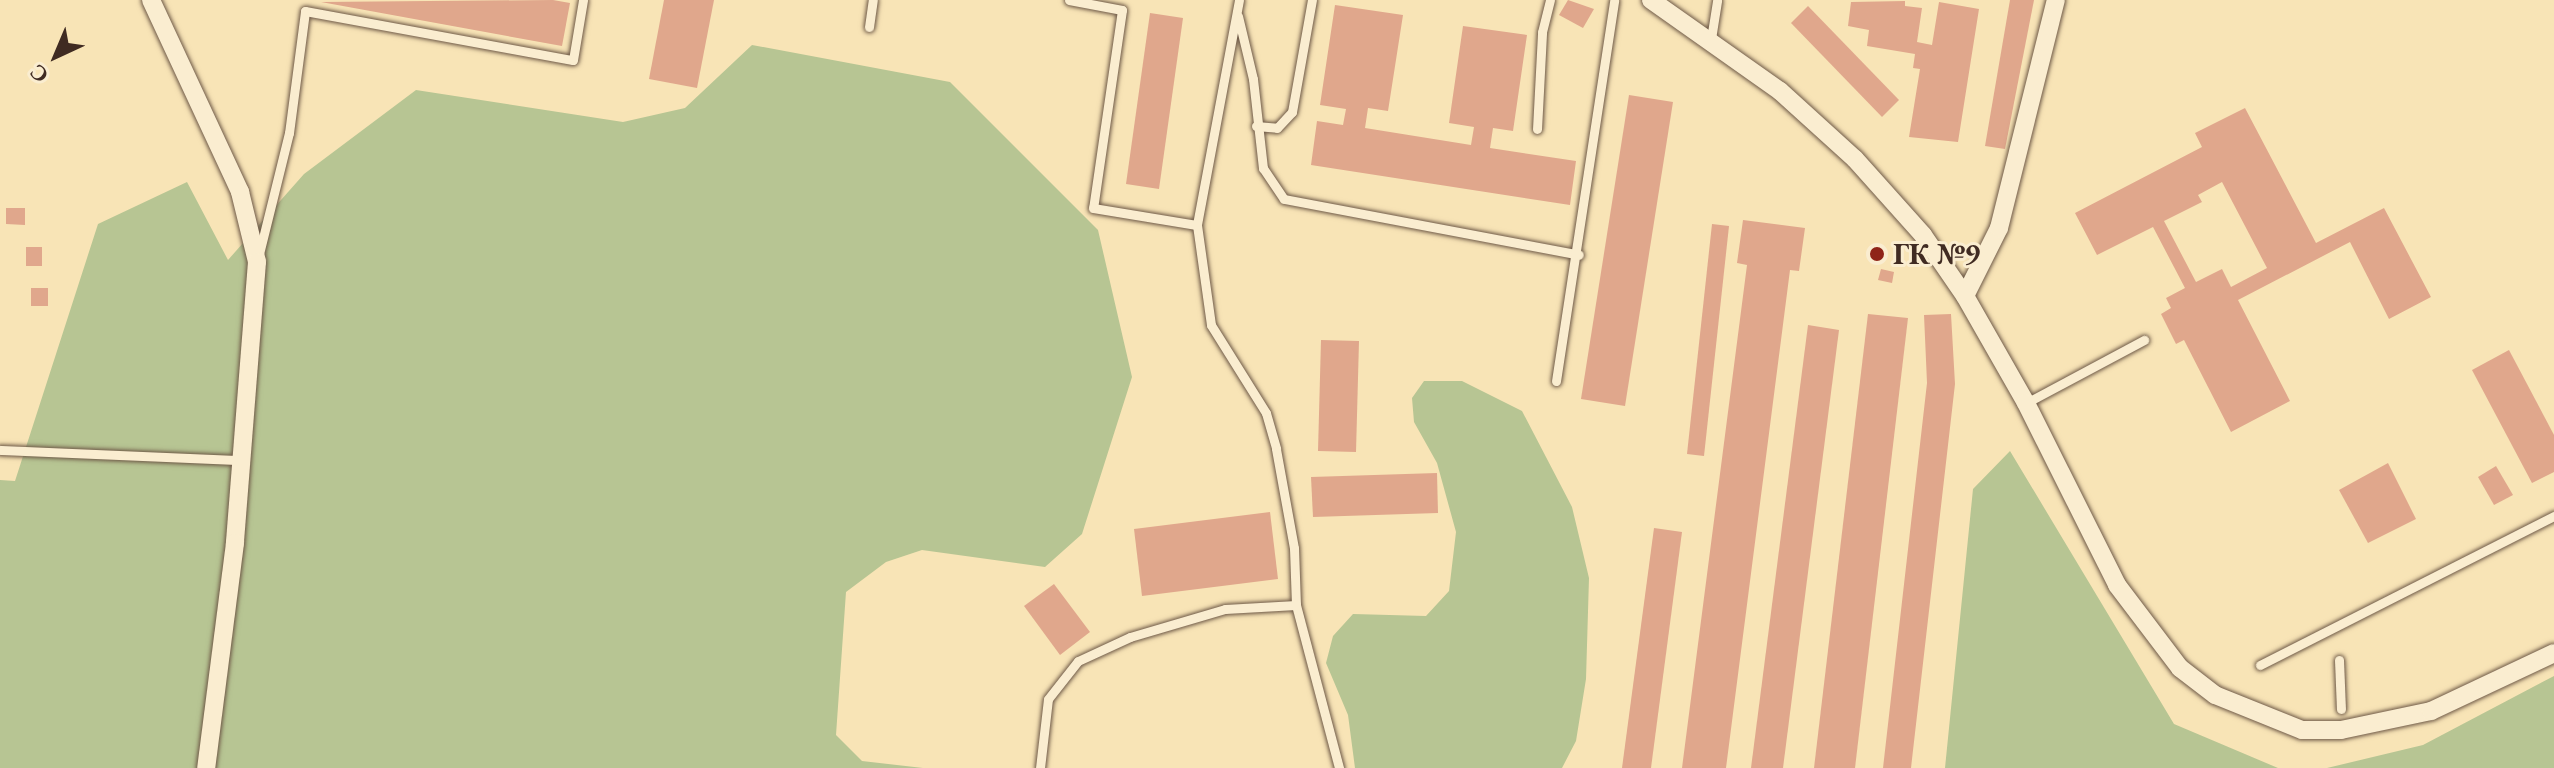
<!DOCTYPE html>
<meta charset="utf-8">
<style>
body{margin:0}
#map{position:relative;width:2554px;height:768px;overflow:hidden;background:#f8e4b6;font-family:"EB Garamond",serif}
div>[style]{position:absolute}
[style*='--x']{left:calc(var(--x)*1px);top:calc(var(--y)*1px);width:calc(var(--w)*1px);rotate:calc(var(--a)*1deg)}
.green>*{inset:0;background:#b7c593}
.building>*{inset:0;background:#e0a78c}
.roads{filter:drop-shadow(0 0 2px #6e5947) drop-shadow(0 0 2px #6e5947)}
.lane>*{height:9px;margin:-4.5px;padding:0 4.5px;transform-origin:4.5px;border-radius:4.5px;background:#faedd0}
.street>*{height:18px;margin:-9px;padding:0 9px;transform-origin:9px;border-radius:9px;background:#faedd0}
.dots>*{width:22px;height:22px;translate:-50% -50%;box-sizing:border-box;border:4px solid #faedd0;border-radius:50%}
span{translate:-50% -50%;white-space:nowrap;text-align:center;line-height:1.15;-webkit-text-stroke:6px #faedd0;paint-order:stroke}
.poi-label{font-size:30px;color:#402b22;font-weight:700}
.left{translate:0 -50%;text-align:left}
.north{position:absolute;left:16px;top:16px;width:80px;height:80px;-webkit-text-stroke:6px #faedd0;paint-order:stroke;rotate:224deg;font-size:22px;font-weight:700;line-height:32px;text-align:center;color:#402b22}
.north::after{content:'';display:block;margin:auto;width:28px;height:36px;background:#402b22;clip-path:polygon(50% 0,100% 100%,50% 72%,0 100%)}
</style>
<div id="map">
<div class="green">
<i style="clip-path:polygon(752px 45px,950px 82px,1098px 230px,1132px 377px,1082px 534px,1045px 567px,922px 550px,886px 562px,846px 592px,836px 735px,862px 761px,923px 768px,0 768px,0 480px,15px 481px,98px 224px,187px 182px,228px 260px,304px 174px,416px 90px,623px 122px,685px 108px)"></i>
<i style="clip-path:polygon(1424px 381px,1462px 381px,1522px 411px,1572px 507px,1589px 578px,1586px 679px,1576px 741px,1562px 768px,1355px 768px,1348px 715px,1326px 663px,1333px 636px,1353px 614px,1426px 616px,1449px 591px,1456px 532px,1437px 463px,1414px 422px,1412px 398px)"></i>
<i style="clip-path:polygon(2010px 451px,2174px 724px,2278px 768px,1945px 768px,1973px 489px)"></i>
<i style="clip-path:polygon(2554px 676px,2554px 768px,2327px 768px,2423px 745px)"></i>
</div>
<div class="building">
<i style="clip-path:polygon(553px 0,570px 3px,562px 46px,321px 2px)"></i>
<i style="clip-path:polygon(664px 0,714px 0,697px 88px,649px 79px)"></i>
<i style="clip-path:polygon(1568px 0,1594px 9px,1583px 28px,1559px 15px)"></i>
<i style="clip-path:polygon(2010px 0,2034px 0,2005px 149px,1985px 146px)"></i>
<i style="clip-path:polygon(1905px 1px,1905px 6px,1922px 8px,1917px 42px,1932px 45px,1939px 2px,1979px 9px,1958px 142px,1909px 137px,1920px 69px,1913px 68px,1915px 54px,1867px 46px,1869px 30px,1848px 26px,1851px 2px)"></i>
<i style="clip-path:polygon(1335px 5px,1403px 15px,1388px 111px,1368px 108px,1365px 128px,1471px 145px,1474px 127px,1449px 123px,1463px 26px,1527px 35px,1513px 131px,1493px 128px,1490px 148px,1576px 161px,1570px 205px,1311px 165px,1317px 121px,1343px 125px,1346px 109px,1320px 105px)"></i>
<i style="clip-path:polygon(1808px 6px,1899px 100px,1882px 117px,1791px 23px)"></i>
<i style="clip-path:polygon(1150px 13px,1183px 18px,1159px 189px,1126px 184px)"></i>
<i style="clip-path:polygon(1629px 95px,1673px 102px,1625px 406px,1581px 399px)"></i>
<i style="clip-path:polygon(evenodd,2245px 108px,2316px 243px,2384px 208px,2431px 297px,2389px 319px,2350px 242px,2238px 300px,2290px 401px,2231px 432px,2184px 340px,2176px 344px,2161px 314px,2171px 308px,2166px 298px,2185px 288px,2153px 227px,2097px 255px,2075px 213px,2202px 147px,2195px 133px,2245px 108px,2222px 182px,2267px 268px,2231px 287px,2222px 269px,2196px 282px,2164px 221px,2202px 202px,2198px 195px,2222px 182px)"></i>
<i style="clip-path:polygon(6px 208px,25px 208px,25px 225px,6px 224px)"></i>
<i style="clip-path:polygon(1743px 220px,1805px 228px,1799px 271px,1790px 270px,1726px 768px,1682px 768px,1747px 265px,1737px 263px)"></i>
<i style="clip-path:polygon(1712px 224px,1729px 226px,1704px 456px,1687px 454px)"></i>
<i style="clip-path:polygon(26px 247px,42px 247px,42px 266px,26px 266px)"></i>
<i style="clip-path:polygon(1881px 269px,1894px 272px,1892px 283px,1878px 280px)"></i>
<i style="clip-path:polygon(31px 288px,48px 288px,48px 306px,31px 306px)"></i>
<i style="clip-path:polygon(1868px 314px,1908px 318px,1855px 768px,1814px 768px)"></i>
<i style="clip-path:polygon(1951px 314px,1955px 384px,1911px 768px,1883px 768px,1927px 383px,1924px 315px)"></i>
<i style="clip-path:polygon(1808px 325px,1839px 330px,1783px 768px,1751px 768px)"></i>
<i style="clip-path:polygon(1321px 340px,1359px 341px,1356px 452px,1318px 451px)"></i>
<i style="clip-path:polygon(2509px 350px,2554px 435px,2554px 472px,2532px 483px,2472px 370px)"></i>
<i style="clip-path:polygon(2388px 463px,2416px 519px,2368px 543px,2339px 490px)"></i>
<i style="clip-path:polygon(2496px 466px,2513px 495px,2494px 505px,2478px 477px)"></i>
<i style="clip-path:polygon(1437px 473px,1438px 513px,1313px 517px,1311px 477px)"></i>
<i style="clip-path:polygon(1270px 512px,1278px 579px,1142px 596px,1134px 529px)"></i>
<i style="clip-path:polygon(1654px 528px,1682px 532px,1651px 768px,1622px 768px)"></i>
<i style="clip-path:polygon(1054px 584px,1090px 632px,1060px 655px,1024px 606px)"></i>
</div>
<div class="roads">
<div class="lane">
<i style="--x:1069;--y:0;--w:54;--a:10.7"></i>
<i style="--x:1122;--y:10;--w:200;--a:98.3"></i>
<i style="--x:1093;--y:208;--w:105;--a:9.3"></i>
<i style="--x:1239;--y:0;--w:229;--a:100.6"></i>
<i style="--x:1197;--y:225;--w:101;--a:82"></i>
<i style="--x:1211;--y:325;--w:104;--a:58"></i>
<i style="--x:1266;--y:413;--w:37;--a:74"></i>
<i style="--x:1276;--y:449;--w:101;--a:79.7"></i>
<i style="--x:1294;--y:548;--w:57;--a:88"></i>
<i style="--x:1238;--y:16;--w:65;--a:76.6"></i>
<i style="--x:1253;--y:79;--w:90;--a:83.6"></i>
<i style="--x:1263;--y:168;--w:37;--a:56"></i>
<i style="--x:1284;--y:199;--w:300;--a:10.7"></i>
<i style="--x:869;--y:27;--w:27;--a:-82"></i>
<i style="--x:1711;--y:39;--w:39;--a:-81"></i>
<i style="--x:1256;--y:126;--w:21;--a:5"></i>
<i style="--x:1277;--y:128;--w:22;--a:-47"></i>
<i style="--x:1292;--y:112;--w:114;--a:-79.9"></i>
<i style="--x:1537;--y:129;--w:97;--a:-87"></i>
<i style="--x:1542;--y:32;--w:33;--a:-76"></i>
<i style="--x:259;--y:254;--w:125;--a:-76.1"></i>
<i style="--x:289;--y:133;--w:123;--a:-82.5"></i>
<i style="--x:305;--y:11;--w:272;--a:10.4"></i>
<i style="--x:573;--y:60;--w:61;--a:-80.5"></i>
<i style="--x:1556;--y:381;--w:385;--a:-81.3"></i>
<i style="--x:2026;--y:403;--w:134;--a:-28.1"></i>
<i style="--x:0;--y:450;--w:238;--a:2.4"></i>
<i style="--x:2339;--y:660;--w:49;--a:87.7"></i>
<i style="--x:2260;--y:665;--w:330;--a:-26.9"></i>
<i style="--x:1040;--y:768;--w:69;--a:-83.4"></i>
<i style="--x:1048;--y:699;--w:48;--a:-51.7"></i>
<i style="--x:1078;--y:661;--w:57;--a:-24.8"></i>
<i style="--x:1130;--y:637;--w:99;--a:-16.4"></i>
<i style="--x:1225;--y:609;--w:71;--a:-3.2"></i>
<i style="--x:1296;--y:605;--w:169;--a:75.2"></i>
</div>
<div class="street">
<i style="--x:151;--y:0;--w:212;--a:65.1"></i>
<i style="--x:240;--y:192;--w:72;--a:76.3"></i>
<i style="--x:257;--y:262;--w:282;--a:94.5"></i>
<i style="--x:235;--y:543;--w:227;--a:97.3"></i>
<i style="--x:1651;--y:0;--w:158;--a:35.2"></i>
<i style="--x:1780;--y:91;--w:101;--a:42.2"></i>
<i style="--x:1855;--y:159;--w:102;--a:48.2"></i>
<i style="--x:1923;--y:235;--w:74;--a:55.5"></i>
<i style="--x:1965;--y:296;--w:123;--a:60.3"></i>
<i style="--x:2026;--y:403;--w:203;--a:63.4"></i>
<i style="--x:2117;--y:585;--w:104;--a:52.8"></i>
<i style="--x:2180;--y:668;--w:44;--a:37.6"></i>
<i style="--x:2215;--y:695;--w:94;--a:21.9"></i>
<i style="--x:2302;--y:730;--w:39;--a:0"></i>
<i style="--x:2341;--y:730;--w:92;--a:-11.9"></i>
<i style="--x:2431;--y:711;--w:136;--a:-25.2"></i>
<i style="--x:1965;--y:296;--w:76;--a:-63.4"></i>
<i style="--x:1999;--y:228;--w:235;--a:-76"></i>
</div>
</div>
<div class="dots">
<i style="left:1877px;top:254px;background:#8f2418"></i>
</div>
<div class="poi-label">
<span class="left" style="left:1893px;top:254px">ГК №9</span>
</div>
<div class="north">С</div>
</div>
